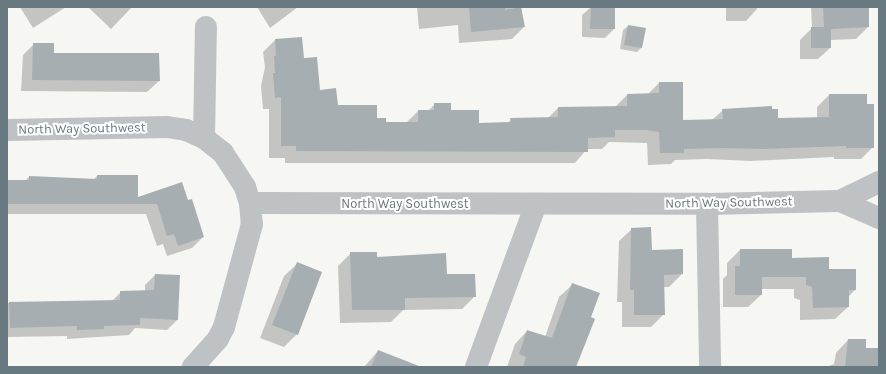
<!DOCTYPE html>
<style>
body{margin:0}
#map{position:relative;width:886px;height:374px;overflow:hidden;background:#f6f6f3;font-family:Karla,sans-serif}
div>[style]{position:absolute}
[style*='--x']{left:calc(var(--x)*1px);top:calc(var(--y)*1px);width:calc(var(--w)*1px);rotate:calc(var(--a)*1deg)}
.shadow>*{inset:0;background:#0003}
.building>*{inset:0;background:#a6aeb2}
.minor>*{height:22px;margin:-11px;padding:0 11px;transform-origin:11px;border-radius:11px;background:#bec2c5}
span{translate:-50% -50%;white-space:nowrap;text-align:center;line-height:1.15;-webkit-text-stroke:4px #fff;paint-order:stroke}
.street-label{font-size:13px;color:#687981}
.frame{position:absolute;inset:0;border:8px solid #687981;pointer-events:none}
</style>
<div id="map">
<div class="shadow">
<i style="clip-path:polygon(20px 7px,66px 7px,33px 28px)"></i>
<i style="clip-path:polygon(88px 7px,132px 7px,111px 29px)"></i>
<i style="clip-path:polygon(257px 7px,298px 7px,270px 28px)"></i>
<i style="clip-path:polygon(417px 7px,521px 7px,524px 27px,512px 39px,459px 43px,458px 25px,419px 29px)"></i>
<i style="clip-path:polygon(591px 7px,614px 7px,614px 29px,605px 38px,582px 37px,582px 15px)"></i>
<i style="clip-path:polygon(726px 7px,757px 7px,757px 9px,746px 21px,726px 21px)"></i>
<i style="clip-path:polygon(811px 7px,868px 7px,868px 27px,856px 39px,830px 40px,830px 48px,818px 59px,800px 59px,800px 40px,812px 28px)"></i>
<i style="clip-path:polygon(628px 26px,641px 48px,637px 52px,620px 49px,623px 30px)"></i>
<i style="clip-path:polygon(275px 40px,303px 59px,319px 91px,337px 106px,385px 123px,406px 123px,418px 111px,428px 111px,435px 104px,478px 124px,507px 124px,511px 119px,548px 118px,558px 108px,615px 107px,627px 95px,648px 94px,659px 83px,682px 121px,712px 120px,723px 110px,777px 119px,817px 118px,817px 107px,829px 95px,866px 95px,873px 147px,861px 159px,834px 159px,834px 157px,751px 161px,707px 159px,675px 160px,671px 164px,648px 165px,647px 143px,609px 142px,602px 149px,587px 149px,575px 163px,285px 163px,285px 158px,269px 158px,269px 109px,263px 109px,261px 86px,265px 67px,263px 52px)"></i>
<i style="clip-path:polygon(34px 44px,53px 54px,159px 81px,147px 92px,21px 91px,23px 55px)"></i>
<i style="clip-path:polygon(97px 176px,137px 198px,187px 201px,203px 237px,192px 248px,167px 256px,163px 244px,157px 246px,146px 214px,7px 214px,7px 181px,25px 181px,29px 177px,93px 180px)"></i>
<i style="clip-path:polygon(632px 229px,651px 251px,682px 274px,669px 287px,663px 287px,664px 314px,651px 327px,622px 327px,622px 302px,617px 302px,619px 241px)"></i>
<i style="clip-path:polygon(740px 250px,791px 259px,828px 270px,855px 290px,848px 297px,848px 307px,835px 319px,800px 320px,800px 300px,794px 298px,794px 289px,761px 289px,761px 295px,748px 307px,723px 307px,723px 279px,727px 275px,727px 263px)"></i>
<i style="clip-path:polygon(351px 253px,446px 275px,475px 296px,462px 309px,403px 310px,391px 322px,340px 323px,338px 266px)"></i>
<i style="clip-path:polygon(297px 264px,297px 334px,284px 347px,260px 338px,284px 276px)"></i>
<i style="clip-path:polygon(155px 275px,177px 320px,167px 330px,135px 328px,129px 335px,67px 339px,67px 336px,7px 337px,7px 303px,112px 301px,121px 292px,145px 291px,145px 285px)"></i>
<i style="clip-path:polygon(572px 285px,590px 318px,594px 319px,575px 367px,507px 367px,515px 344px,527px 331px,545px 337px,559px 297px)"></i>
<i style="clip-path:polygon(848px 340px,865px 349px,879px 349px,879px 367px,826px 367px,834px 364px,836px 353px)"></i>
<i style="clip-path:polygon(378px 351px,416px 367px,364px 367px)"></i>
</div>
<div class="building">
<i style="clip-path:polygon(469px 7px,505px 7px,505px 10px,521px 7px,525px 27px,471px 32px)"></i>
<i style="clip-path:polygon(591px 7px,615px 7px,615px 29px,590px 29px)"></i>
<i style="clip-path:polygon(823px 7px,869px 7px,869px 27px,831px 29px,831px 48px,811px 48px,811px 27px,824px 27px)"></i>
<i style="clip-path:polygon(628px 25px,646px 28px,642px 48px,624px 45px)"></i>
<i style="clip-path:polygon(302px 37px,304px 58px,317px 57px,320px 90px,336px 88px,338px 105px,377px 105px,377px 118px,386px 118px,386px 122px,418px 122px,418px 110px,434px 110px,434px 103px,451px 103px,451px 110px,479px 110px,479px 123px,511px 122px,510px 118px,558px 117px,558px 107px,627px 106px,627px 94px,659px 93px,659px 82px,683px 82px,683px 120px,723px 119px,722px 109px,772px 106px,772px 109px,778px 109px,778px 118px,829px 117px,829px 94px,867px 94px,867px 104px,874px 104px,874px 148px,846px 148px,846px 146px,763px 149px,720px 148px,684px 149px,684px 153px,660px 153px,659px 132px,647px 130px,615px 130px,615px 137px,588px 138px,588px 152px,296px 151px,296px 146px,281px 146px,281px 97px,275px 98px,273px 73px,275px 73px,274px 56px,276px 56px,275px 39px)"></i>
<i style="clip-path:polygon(33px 43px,54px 43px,54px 53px,159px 53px,160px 81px,32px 80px)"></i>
<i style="clip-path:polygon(97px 175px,138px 175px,138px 197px,182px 182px,188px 200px,192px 199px,204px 237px,178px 246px,174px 234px,167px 236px,157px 204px,8px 204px,8px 180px,29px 180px,29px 176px,97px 179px)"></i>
<i style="clip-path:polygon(651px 227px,652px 250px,683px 249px,683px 274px,664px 275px,665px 315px,634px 315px,634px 290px,630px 290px,631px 228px)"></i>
<i style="clip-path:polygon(740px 249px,792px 249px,792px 258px,829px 257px,829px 269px,856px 269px,856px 290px,849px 290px,849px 307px,813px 308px,812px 287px,806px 285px,806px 277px,762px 277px,762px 295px,735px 295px,735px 266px,740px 266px)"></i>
<i style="clip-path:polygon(350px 252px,377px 252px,377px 257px,446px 253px,447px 274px,475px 274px,476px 297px,405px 298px,405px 310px,352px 310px)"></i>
<i style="clip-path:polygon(297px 262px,322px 272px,298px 335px,272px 325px)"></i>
<i style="clip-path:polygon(155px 274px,180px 275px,178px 320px,140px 318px,140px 325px,104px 326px,104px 329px,77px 330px,77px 326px,10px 328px,9px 302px,120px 300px,120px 291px,154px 290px)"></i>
<i style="clip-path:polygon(572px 283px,600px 293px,591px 317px,595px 319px,576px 367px,523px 367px,526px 357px,519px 354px,527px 330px,552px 338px)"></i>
<i style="clip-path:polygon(848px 339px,866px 339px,866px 348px,879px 348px,879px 367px,845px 367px)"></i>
<i style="clip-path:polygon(378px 350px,419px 366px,419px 367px,371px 367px)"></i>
</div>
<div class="minor">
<i style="--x:7;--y:130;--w:160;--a:-1.1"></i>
<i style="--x:167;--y:127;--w:19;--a:9"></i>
<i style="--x:186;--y:130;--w:20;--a:24"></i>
<i style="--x:204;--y:138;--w:24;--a:38"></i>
<i style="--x:223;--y:153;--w:40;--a:57.1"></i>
<i style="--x:245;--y:187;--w:17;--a:73"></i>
<i style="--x:250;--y:203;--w:21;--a:85"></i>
<i style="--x:252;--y:224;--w:107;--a:105.2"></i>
<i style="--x:224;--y:327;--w:13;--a:117"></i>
<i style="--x:218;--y:339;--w:38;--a:132"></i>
<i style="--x:204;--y:138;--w:111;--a:-89"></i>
<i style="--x:840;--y:201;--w:43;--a:23.6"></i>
<i style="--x:250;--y:203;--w:457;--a:0.1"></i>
<i style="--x:707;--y:204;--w:133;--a:-1.3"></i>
<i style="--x:840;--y:201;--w:43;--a:-26"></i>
<i style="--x:707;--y:204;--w:163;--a:88.9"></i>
<i style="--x:476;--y:367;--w:174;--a:-69.8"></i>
</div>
<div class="street-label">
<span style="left:82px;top:129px;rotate:-1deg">North Way Southwest</span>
<span style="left:729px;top:203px;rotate:-1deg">North Way Southwest</span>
<span style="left:405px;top:204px">North Way Southwest</span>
</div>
<div class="frame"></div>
</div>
